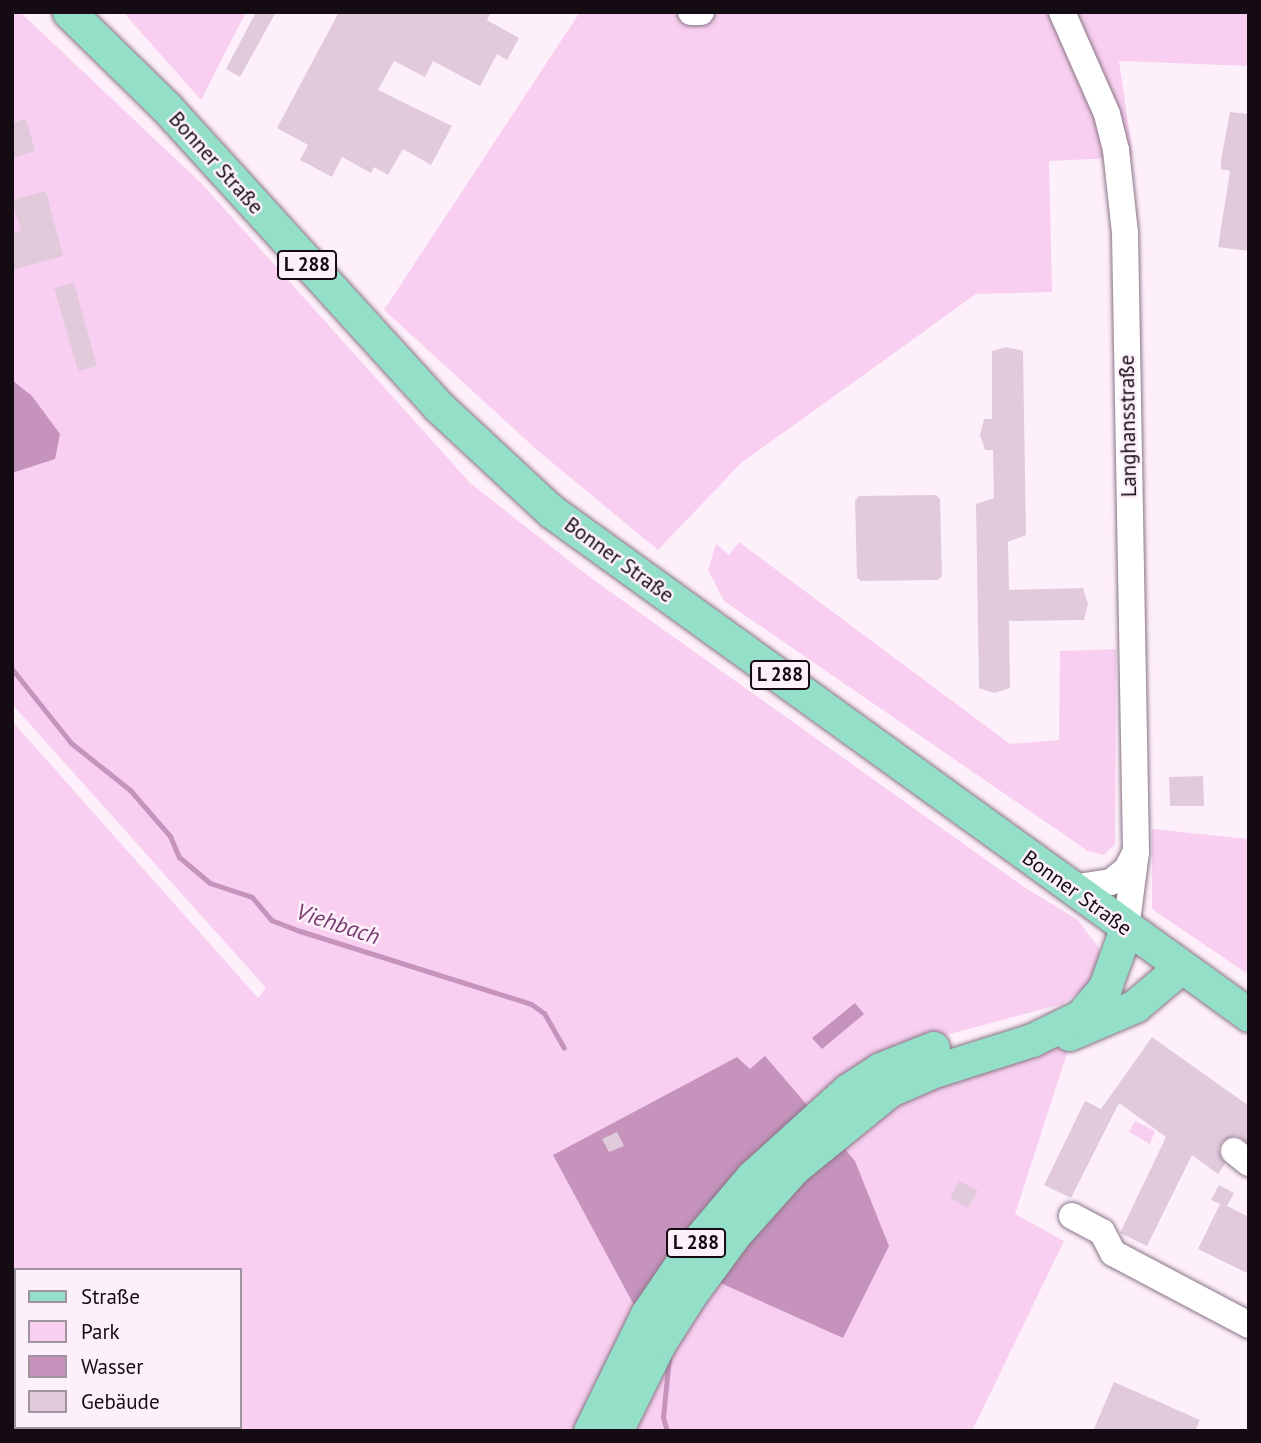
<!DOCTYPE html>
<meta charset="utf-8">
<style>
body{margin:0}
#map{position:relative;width:1261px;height:1443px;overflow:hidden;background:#fef0fb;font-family:"PT Sans",sans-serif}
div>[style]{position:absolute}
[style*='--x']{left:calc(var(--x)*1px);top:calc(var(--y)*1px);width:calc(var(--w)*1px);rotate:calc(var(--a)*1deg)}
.green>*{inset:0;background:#f8cff0}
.water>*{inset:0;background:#c593bc}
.stream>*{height:5px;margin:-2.5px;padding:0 2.5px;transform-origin:2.5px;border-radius:2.5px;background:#c593bc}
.building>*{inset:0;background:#e1cadc}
.roads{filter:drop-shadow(0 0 2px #897485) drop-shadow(0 0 2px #897485)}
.minor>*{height:26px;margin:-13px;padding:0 13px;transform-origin:13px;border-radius:13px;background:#fff}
.major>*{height:33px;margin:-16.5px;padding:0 16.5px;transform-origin:16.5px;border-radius:16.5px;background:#94dfc7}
span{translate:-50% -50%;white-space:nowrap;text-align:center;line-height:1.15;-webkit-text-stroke:5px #fef0fb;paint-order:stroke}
.shield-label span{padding:2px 5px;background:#fef0fb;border:2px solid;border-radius:5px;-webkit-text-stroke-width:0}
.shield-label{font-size:19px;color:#140c12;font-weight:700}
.street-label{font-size:21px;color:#140c12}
.water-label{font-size:23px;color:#783b6f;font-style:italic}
.frame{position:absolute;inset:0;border:14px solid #140c12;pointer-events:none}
.legend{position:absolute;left:14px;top:1268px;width:228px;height:161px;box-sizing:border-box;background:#fef0fb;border:2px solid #a0959e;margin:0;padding:9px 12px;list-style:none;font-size:21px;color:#140c12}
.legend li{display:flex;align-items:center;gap:14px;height:35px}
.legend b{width:35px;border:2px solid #a0959e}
</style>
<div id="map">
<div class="green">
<i style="clip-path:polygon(evenodd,12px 12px,20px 12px,202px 184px,470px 483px,591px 578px,1024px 887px,1078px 920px,1099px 948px,1099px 961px,1089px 984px,1062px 1004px,916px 1043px,575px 1431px,12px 1431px,12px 721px,258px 998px,266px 988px,12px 704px,12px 12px,16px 1270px,240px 1270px,240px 1427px,16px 1427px,16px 1270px)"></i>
<i style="clip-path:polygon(123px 12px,246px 12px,201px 100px)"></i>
<i style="clip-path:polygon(580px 12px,1249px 12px,1249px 66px,1119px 61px,1133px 157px,1049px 161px,1052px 292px,976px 294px,741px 463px,658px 550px,537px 450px,384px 310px)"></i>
<i style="clip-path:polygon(739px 542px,1010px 744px,1059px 740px,1060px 651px,1116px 649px,1115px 844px,1104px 855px,1088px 851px,724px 601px,708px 570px,716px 544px,729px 555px)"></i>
<i style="clip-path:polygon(1152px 829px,1249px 839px,1249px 975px,1152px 909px)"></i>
<i style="clip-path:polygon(1071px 1041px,1015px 1214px,1064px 1241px,972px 1431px,631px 1431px,662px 1369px,716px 1281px,828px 1155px,902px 1098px)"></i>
<i style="clip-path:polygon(1135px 1121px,1155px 1131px,1150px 1144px,1129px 1132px)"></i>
</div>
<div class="water">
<i style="clip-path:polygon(12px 380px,32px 396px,60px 434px,55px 459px,12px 473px)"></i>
<i style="clip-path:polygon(855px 1003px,864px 1014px,822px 1049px,812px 1038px)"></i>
<i style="clip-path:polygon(765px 1056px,855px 1161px,889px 1246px,843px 1338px,716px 1281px,635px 1307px,553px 1155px,737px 1057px,750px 1069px)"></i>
</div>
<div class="stream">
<i style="--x:12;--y:669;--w:95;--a:51.4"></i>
<i style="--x:71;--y:743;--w:75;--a:38.5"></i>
<i style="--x:130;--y:790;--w:61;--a:49"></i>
<i style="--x:170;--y:836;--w:23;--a:67"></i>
<i style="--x:179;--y:857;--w:40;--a:40"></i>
<i style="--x:210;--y:883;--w:44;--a:18.4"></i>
<i style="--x:252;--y:897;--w:30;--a:50"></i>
<i style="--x:271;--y:920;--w:31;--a:21"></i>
<i style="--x:300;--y:931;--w:242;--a:17.5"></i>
<i style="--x:531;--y:1004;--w:16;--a:35"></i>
<i style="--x:544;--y:1013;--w:40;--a:60.3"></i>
<i style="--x:667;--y:1431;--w:15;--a:-106"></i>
<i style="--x:663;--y:1417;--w:59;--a:-84.2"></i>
</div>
<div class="building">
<i style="clip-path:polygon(256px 12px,276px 12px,240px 77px,226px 69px)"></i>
<i style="clip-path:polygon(339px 12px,491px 12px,487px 20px,519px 38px,507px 60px,497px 54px,480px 86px,433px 61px,425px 77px,394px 61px,378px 90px,452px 126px,431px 165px,403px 149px,388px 175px,374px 167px,371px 173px,342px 157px,332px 177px,300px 160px,308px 145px,277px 128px)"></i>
<i style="clip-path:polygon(1230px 112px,1249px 114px,1249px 251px,1218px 247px,1230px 171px,1221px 169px,1221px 160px)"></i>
<i style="clip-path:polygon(26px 119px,35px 151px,12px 158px,12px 123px)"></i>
<i style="clip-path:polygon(46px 191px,63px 256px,12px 270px,12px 233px,21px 231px,12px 200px)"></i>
<i style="clip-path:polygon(74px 283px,97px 366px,78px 371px,54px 288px)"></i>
<i style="clip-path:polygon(1006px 347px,1023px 351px,1026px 535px,1008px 542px,1009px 590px,1083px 588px,1088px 604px,1084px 620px,1009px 621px,1010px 688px,994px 693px,979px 688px,976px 504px,994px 498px,993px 450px,985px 450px,980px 435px,984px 419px,992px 419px,992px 351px)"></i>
<i style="clip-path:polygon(936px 495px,940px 499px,942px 576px,938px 580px,861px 581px,857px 578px,855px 501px,859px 496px)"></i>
<i style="clip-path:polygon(1203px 776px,1204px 806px,1170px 806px,1169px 777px)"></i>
<i style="clip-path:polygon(1152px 1037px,1249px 1106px,1249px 1143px,1236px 1135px,1222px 1141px,1218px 1149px,1225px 1164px,1218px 1174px,1192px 1155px,1147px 1246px,1120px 1233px,1166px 1137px,1119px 1103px,1071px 1198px,1044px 1185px,1085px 1101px,1101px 1109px)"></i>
<i style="clip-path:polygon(617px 1132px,624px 1146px,609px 1152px,602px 1139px)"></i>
<i style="clip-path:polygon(959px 1181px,978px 1191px,968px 1208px,950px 1198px)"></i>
<i style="clip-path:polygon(1219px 1185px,1234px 1193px,1227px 1206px,1249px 1217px,1249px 1274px,1198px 1249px,1220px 1204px,1211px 1200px)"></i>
<i style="clip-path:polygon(1114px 1382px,1200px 1420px,1195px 1431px,1093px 1431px)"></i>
</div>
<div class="roads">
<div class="minor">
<i style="--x:691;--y:12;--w:10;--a:0"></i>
<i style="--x:1062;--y:12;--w:111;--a:66.2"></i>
<i style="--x:1107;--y:114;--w:37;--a:76"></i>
<i style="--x:1116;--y:150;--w:83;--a:83.8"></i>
<i style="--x:1125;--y:233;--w:619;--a:88.98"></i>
<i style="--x:1136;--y:852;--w:78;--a:97.4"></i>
<i style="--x:1071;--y:888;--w:40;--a:-8.5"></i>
<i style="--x:1111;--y:882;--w:21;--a:-39"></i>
<i style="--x:1127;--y:869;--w:18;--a:-63"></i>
<i style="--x:1234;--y:1151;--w:19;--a:39"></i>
<i style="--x:1072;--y:1216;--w:34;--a:28"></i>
<i style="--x:1102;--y:1232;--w:24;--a:62"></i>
<i style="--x:1113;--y:1253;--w:154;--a:27.9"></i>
</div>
<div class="major">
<i style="--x:69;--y:12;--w:137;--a:44.4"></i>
<i style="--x:167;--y:108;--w:404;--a:47.7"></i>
<i style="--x:439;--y:407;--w:153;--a:42.9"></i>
<i style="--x:551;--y:511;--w:861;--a:35.83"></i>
<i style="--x:1069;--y:1034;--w:72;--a:-23"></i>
<i style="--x:1135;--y:1006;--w:60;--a:-40.3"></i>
<i style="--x:590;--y:1431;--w:130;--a:-64"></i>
<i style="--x:647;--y:1314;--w:80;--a:-55.7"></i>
<i style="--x:692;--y:1248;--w:93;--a:-49.8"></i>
<i style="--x:752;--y:1177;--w:130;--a:-42.2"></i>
<i style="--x:848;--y:1090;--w:38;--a:-33"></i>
<i style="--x:880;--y:1069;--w:57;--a:-21.6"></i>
<i style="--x:616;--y:1431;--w:99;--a:-63.7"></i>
<i style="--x:660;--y:1342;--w:56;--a:-57.4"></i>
<i style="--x:690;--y:1295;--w:74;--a:-53.7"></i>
<i style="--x:734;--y:1235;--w:90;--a:-48.2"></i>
<i style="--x:794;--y:1168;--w:124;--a:-39.1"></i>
<i style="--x:890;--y:1090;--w:48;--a:-23.4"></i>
<i style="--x:934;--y:1071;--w:103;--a:-17.6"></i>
<i style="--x:1032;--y:1040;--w:55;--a:-26.1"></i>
<i style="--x:1081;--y:1016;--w:38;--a:-50"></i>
<i style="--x:1105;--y:987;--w:62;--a:-70.1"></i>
</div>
</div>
<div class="shield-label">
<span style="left:307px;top:265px">L 288</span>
<span style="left:780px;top:675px">L 288</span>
<span style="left:696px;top:1243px">L 288</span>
</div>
<div class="street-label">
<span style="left:216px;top:163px;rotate:48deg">Bonner Straße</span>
<span style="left:1128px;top:426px;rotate:-91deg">Langhansstraße</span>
<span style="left:619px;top:560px;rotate:36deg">Bonner Straße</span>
<span style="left:1077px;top:893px;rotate:36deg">Bonner Straße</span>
</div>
<div class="water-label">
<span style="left:338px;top:924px;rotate:18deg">Viehbach</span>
</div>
<div class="frame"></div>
<ul class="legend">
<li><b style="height:9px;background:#94dfc7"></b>Straße</li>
<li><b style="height:19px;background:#f8cff0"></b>Park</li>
<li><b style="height:19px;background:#c593bc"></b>Wasser</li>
<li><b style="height:19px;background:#e1cadc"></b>Gebäude</li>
</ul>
</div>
